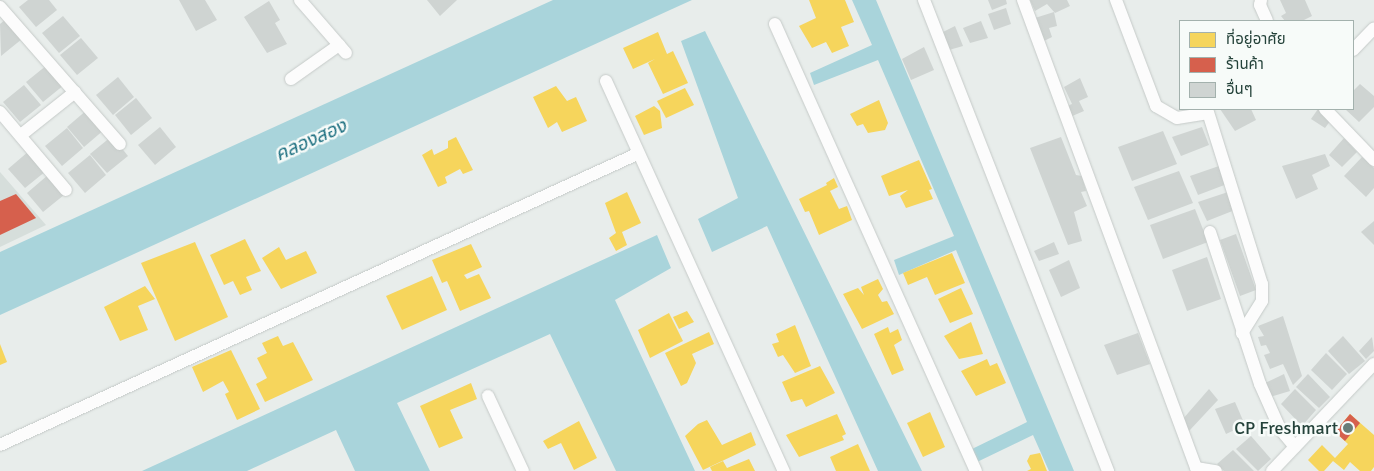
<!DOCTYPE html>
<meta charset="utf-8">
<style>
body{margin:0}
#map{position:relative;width:1374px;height:471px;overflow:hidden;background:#e8edeb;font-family:Signika,"Noto Sans Thai",sans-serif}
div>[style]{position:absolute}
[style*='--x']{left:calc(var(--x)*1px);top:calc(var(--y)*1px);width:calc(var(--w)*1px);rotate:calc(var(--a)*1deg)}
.built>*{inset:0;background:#d6dedb}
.water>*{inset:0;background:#a9d4db}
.homes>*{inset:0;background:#f6d55c}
.shops>*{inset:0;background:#d6604d}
.building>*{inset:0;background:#cfd4d2}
.roads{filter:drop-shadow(0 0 1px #c5cac8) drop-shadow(0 0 1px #c5cac8)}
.street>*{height:12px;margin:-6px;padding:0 6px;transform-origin:6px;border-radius:6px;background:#fcfcfc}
.dots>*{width:14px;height:14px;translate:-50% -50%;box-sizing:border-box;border:2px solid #f7fbf9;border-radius:50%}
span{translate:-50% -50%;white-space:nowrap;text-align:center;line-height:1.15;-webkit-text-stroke:5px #f7fbf9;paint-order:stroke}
.poi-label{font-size:18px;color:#24423a}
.right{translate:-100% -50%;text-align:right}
.water-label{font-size:19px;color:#1c6f80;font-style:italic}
.legend{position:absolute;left:1179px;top:20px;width:175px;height:90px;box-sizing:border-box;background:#f7fbf9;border:1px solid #a3b1ad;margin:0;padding:6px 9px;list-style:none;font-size:15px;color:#24423a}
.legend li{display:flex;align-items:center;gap:10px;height:25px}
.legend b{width:25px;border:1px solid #a3b1ad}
</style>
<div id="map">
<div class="built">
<i style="clip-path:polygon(0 172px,46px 225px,0 247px)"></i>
</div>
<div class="water">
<i style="clip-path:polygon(553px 0,692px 0,0 315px,0 252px)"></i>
<i style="clip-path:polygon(852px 0,876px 0,1074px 471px,1049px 471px,1033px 435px,977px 462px,972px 449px,1027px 422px,956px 250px,899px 275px,894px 260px,954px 236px,878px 60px,814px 85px,810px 73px,872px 45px)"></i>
<i style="clip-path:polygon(705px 31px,922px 471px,878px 471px,767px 226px,712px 252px,698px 219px,738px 198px,681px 41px)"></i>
<i style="clip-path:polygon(657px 235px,671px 268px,615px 300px,695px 471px,616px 471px,550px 334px,397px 403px,430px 471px,355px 471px,336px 430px,247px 471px,142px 471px)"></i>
</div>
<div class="homes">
<i style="clip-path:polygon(809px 0,845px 0,854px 22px,841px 27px,849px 46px,832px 53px,826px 42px,812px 48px,799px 26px,816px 18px)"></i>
<i style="clip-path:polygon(658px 32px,667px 54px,673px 51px,688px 83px,663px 94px,648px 63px,655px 59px,633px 69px,623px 48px)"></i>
<i style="clip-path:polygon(556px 86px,567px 101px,576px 97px,587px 121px,562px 132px,557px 122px,548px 128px,533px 97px)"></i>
<i style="clip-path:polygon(685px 88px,694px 105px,666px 118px,657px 101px)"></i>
<i style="clip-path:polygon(879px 100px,888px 123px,885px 130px,868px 133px,863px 124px,857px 126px,850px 114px)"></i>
<i style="clip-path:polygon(654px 106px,660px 111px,662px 128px,644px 135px,635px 116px)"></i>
<i style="clip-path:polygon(456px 137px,473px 170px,463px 174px,460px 169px,445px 177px,447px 183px,438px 187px,422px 155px,432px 149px,434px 155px,448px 148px,448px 141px)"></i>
<i style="clip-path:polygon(919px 160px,932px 189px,929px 190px,933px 199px,906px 208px,900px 196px,908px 190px,889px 196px,881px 176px)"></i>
<i style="clip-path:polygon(834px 178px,838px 187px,830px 191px,839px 209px,847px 206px,852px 220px,819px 235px,809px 211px,805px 212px,799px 199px,827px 185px,826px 183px)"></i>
<i style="clip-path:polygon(627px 192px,641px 223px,622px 232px,627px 245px,616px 251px,609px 238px,616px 233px,605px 203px)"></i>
<i style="clip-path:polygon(245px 239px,261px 271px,246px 277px,252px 290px,240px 295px,233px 281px,224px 285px,210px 255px)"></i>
<i style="clip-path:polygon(195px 242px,228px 317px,175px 341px,141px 263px)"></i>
<i style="clip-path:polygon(471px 244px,482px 267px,464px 275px,467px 279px,479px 274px,491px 298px,460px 311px,447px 281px,442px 283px,432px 260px)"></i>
<i style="clip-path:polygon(279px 247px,286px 260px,306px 251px,317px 273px,281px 289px,262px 258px)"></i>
<i style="clip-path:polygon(952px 253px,965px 283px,935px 295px,927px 277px,908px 285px,903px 273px)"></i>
<i style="clip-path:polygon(432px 276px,447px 310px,402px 330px,386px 296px)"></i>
<i style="clip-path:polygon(878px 279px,883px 289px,878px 295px,882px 302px,887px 301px,894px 314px,862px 329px,843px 294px,858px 288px,864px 295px,861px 287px)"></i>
<i style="clip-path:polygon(145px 286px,155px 299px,138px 306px,148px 330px,120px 341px,104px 307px)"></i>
<i style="clip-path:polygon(961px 288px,973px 314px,950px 323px,938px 299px)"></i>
<i style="clip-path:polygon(687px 311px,694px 322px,679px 329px,673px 317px)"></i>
<i style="clip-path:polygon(669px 313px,683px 341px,650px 358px,638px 330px)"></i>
<i style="clip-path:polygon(971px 322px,983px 354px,959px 359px,944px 336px)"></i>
<i style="clip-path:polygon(795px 325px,811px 366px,795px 373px,783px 355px,778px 357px,772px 344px,779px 342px,776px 334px)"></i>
<i style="clip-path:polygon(888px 327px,890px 333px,898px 329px,902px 340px,894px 345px,904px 370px,892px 375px,874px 334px)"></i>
<i style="clip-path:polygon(709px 332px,714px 344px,692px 354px,696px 363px,687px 383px,681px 386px,665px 353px)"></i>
<i style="clip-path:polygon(278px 336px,283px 346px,293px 342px,313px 380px,265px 402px,256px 384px,267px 378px,257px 358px,267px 353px,262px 343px)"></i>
<i style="clip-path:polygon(0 344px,7px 362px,0 365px)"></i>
<i style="clip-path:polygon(231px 350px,260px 409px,237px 420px,225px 394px,229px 392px,223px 381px,203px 392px,192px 367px)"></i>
<i style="clip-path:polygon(987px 359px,990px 366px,997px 363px,1006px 383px,976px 396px,961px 371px)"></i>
<i style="clip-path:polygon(820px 366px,835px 393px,806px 407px,802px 399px,791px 402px,782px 382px)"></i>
<i style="clip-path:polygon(471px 383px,477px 399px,450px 410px,463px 438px,439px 448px,420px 406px)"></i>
<i style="clip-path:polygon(930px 412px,945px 447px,923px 457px,907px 423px)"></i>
<i style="clip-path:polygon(837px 414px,846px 434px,842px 436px,844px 440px,799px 457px,786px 435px)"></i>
<i style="clip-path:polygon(1350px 414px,1374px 435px,1374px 467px,1371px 471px,1360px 471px,1350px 462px,1344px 470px,1333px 461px,1324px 471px,1319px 471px,1308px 460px,1322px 445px,1335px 458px,1348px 444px,1335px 432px)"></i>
<i style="clip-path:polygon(707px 420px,722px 445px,751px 432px,756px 445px,703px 470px,685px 436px,698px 424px)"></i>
<i style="clip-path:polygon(579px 421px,597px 458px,574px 470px,561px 443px,548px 449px,543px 441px)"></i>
<i style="clip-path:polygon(858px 444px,870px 471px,836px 471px,830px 457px)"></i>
<i style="clip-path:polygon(1040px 453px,1047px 471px,1027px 471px,1031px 469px,1027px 461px,1030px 455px)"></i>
<i style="clip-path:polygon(749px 459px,755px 471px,712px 471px,710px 467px,723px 461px,727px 468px)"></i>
</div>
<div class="shops">
<i style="clip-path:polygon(16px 194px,36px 218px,0 235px,0 201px)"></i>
<i style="clip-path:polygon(1350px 414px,1360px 423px,1345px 441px,1335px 432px)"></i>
</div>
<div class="building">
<i style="clip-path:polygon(28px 0,49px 0,57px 10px,36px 27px,19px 7px)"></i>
<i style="clip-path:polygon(179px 0,205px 0,217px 20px,196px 31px)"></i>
<i style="clip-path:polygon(427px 0,457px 0,440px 16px)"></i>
<i style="clip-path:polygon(988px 0,1006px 0,1007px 4px,992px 10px)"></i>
<i style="clip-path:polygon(1030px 0,1067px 0,1070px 6px,1055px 13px,1047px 4px,1035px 11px)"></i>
<i style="clip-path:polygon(1280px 0,1305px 0,1312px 16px,1302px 21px,1285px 21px,1281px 16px,1286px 13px)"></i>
<i style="clip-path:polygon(269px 1px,280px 20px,275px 23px,287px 44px,267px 53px,244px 17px)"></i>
<i style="clip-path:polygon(1006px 8px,1011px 24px,994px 30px,988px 14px)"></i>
<i style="clip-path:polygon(1054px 12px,1057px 26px,1049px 28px,1052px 37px,1042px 42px,1035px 18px)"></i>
<i style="clip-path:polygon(63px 16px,80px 36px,59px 53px,42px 33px)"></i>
<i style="clip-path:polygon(6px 19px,22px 39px,1px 56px,0 24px)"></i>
<i style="clip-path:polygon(981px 21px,988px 38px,970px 43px,963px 28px)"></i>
<i style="clip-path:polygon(955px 26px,963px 46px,949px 50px,941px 33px)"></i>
<i style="clip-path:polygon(81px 38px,98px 58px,77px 75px,60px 55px)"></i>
<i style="clip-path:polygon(924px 47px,934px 70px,911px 80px,902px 59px)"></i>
<i style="clip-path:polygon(47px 65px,64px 85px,43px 102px,26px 82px)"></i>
<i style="clip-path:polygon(118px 77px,134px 97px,113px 115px,96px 95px)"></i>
<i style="clip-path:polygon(1080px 78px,1088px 97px,1079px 101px,1084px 111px,1070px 117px,1067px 106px,1072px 104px,1064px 87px)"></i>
<i style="clip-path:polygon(1360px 84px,1374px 96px,1374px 107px,1359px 122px,1345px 109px,1353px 109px,1353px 91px)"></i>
<i style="clip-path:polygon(24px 85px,41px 105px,20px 122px,3px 102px)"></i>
<i style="clip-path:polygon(136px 98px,152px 118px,131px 135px,115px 115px)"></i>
<i style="clip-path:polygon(88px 109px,105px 129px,84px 147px,67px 127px)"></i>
<i style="clip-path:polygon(1220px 109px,1251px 109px,1256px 120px,1235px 131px)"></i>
<i style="clip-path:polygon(1318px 109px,1331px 120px,1325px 128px,1311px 119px)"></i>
<i style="clip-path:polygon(160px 127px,176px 147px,155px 165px,138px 145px)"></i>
<i style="clip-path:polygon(1202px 127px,1209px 145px,1181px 156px,1172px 137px)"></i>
<i style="clip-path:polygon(67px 128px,83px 148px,62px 166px,45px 146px)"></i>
<i style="clip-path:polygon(1163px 131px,1177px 164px,1132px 181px,1118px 147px)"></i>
<i style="clip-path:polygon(112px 136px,128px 156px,107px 173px,90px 154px)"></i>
<i style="clip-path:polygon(1061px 137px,1076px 175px,1082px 176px,1086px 191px,1081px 192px,1087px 206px,1074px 212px,1082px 241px,1068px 245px,1030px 148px)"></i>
<i style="clip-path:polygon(1344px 138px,1357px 152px,1342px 167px,1329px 155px)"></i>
<i style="clip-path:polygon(29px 151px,46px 171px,25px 188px,8px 169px)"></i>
<i style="clip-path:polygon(1325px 154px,1330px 166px,1312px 175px,1318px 189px,1296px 199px,1282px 166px)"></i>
<i style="clip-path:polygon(90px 155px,106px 175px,85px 193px,68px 173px)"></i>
<i style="clip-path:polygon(1362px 157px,1374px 168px,1374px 188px,1366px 197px,1344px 176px)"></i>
<i style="clip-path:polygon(1219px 166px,1227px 184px,1198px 195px,1190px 176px)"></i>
<i style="clip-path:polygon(1179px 171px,1193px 203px,1148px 220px,1134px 187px)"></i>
<i style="clip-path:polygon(48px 175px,64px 195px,43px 212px,27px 193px)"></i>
<i style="clip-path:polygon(1228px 192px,1235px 210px,1207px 221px,1198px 202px)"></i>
<i style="clip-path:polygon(1195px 209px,1208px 242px,1163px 259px,1150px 225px)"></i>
<i style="clip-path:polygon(1374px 221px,1374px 245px,1361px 232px)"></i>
<i style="clip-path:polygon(1236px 234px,1256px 290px,1240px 296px,1220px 240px)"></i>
<i style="clip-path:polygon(1054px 242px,1059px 254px,1039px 261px,1034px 251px)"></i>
<i style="clip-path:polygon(1207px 257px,1221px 299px,1187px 311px,1172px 270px)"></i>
<i style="clip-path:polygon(1069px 260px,1080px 288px,1061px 297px,1049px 270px)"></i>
<i style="clip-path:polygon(1283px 316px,1302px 376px,1293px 385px,1283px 364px,1270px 369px,1264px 355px,1270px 353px,1266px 345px,1261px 346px,1258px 337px,1264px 336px,1258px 326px)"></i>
<i style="clip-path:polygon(1138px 333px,1150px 364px,1117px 375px,1104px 345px)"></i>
<i style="clip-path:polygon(1343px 336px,1365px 361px,1349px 374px,1328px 351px)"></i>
<i style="clip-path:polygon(1372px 337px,1374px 351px,1366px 359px,1359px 351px)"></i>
<i style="clip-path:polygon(1326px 353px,1347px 374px,1332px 390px,1311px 370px)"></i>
<i style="clip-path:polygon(1284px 374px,1290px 391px,1270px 397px,1265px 383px)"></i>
<i style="clip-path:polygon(1308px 374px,1330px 397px,1319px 408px,1296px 387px)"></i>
<i style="clip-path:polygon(1209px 389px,1218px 400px,1189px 431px,1182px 420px)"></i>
<i style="clip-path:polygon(1295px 389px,1316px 410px,1302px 426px,1281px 404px)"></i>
<i style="clip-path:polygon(1235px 402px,1245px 425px,1226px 434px,1215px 409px)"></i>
<i style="clip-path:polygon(1251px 436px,1271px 459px,1258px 471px,1236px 449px)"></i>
<i style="clip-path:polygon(1233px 450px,1254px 471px,1224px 471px,1217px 464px)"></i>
</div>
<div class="roads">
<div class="street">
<i style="--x:300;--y:0;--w:70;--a:49"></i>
<i style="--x:924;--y:0;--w:506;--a:68.66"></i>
<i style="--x:1023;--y:0;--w:499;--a:69.7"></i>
<i style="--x:1196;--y:468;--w:20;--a:9"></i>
<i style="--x:1116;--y:0;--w:113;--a:69.3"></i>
<i style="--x:1156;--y:106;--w:24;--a:30"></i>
<i style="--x:1177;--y:118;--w:30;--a:-9"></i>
<i style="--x:1261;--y:0;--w:5;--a:101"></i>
<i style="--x:1260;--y:5;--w:17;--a:66"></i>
<i style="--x:0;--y:7;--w:182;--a:48.8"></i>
<i style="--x:775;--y:24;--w:490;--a:65.8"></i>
<i style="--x:1353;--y:50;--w:30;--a:-46"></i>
<i style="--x:291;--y:79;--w:59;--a:-35.3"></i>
<i style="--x:606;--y:81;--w:429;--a:65.5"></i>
<i style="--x:1207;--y:109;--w:183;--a:72.6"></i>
<i style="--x:1262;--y:284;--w:17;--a:90"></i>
<i style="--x:1262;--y:301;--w:38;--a:122"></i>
<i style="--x:1325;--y:109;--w:71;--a:46.1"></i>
<i style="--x:0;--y:112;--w:102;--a:49.8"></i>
<i style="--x:21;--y:135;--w:69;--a:-38.5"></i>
<i style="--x:1210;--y:232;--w:160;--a:71.8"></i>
<i style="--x:1260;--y:384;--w:49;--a:66"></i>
<i style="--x:1280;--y:429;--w:23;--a:50"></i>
<i style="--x:488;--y:396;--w:83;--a:65"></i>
<i style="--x:0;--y:445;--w:700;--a:-24.55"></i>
<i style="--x:1272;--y:471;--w:148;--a:-46.4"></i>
</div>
</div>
<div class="dots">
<i style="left:1348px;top:428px;background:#697e78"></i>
</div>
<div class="poi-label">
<span class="right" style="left:1338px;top:428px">CP Freshmart</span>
</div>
<div class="water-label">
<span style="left:311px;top:141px;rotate:-24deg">คลองสอง</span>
</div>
<ul class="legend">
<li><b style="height:14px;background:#f6d55c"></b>ที่อยู่อาศัย</li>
<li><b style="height:14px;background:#d6604d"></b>ร้านค้า</li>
<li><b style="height:14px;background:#cfd4d2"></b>อื่นๆ</li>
</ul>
</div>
